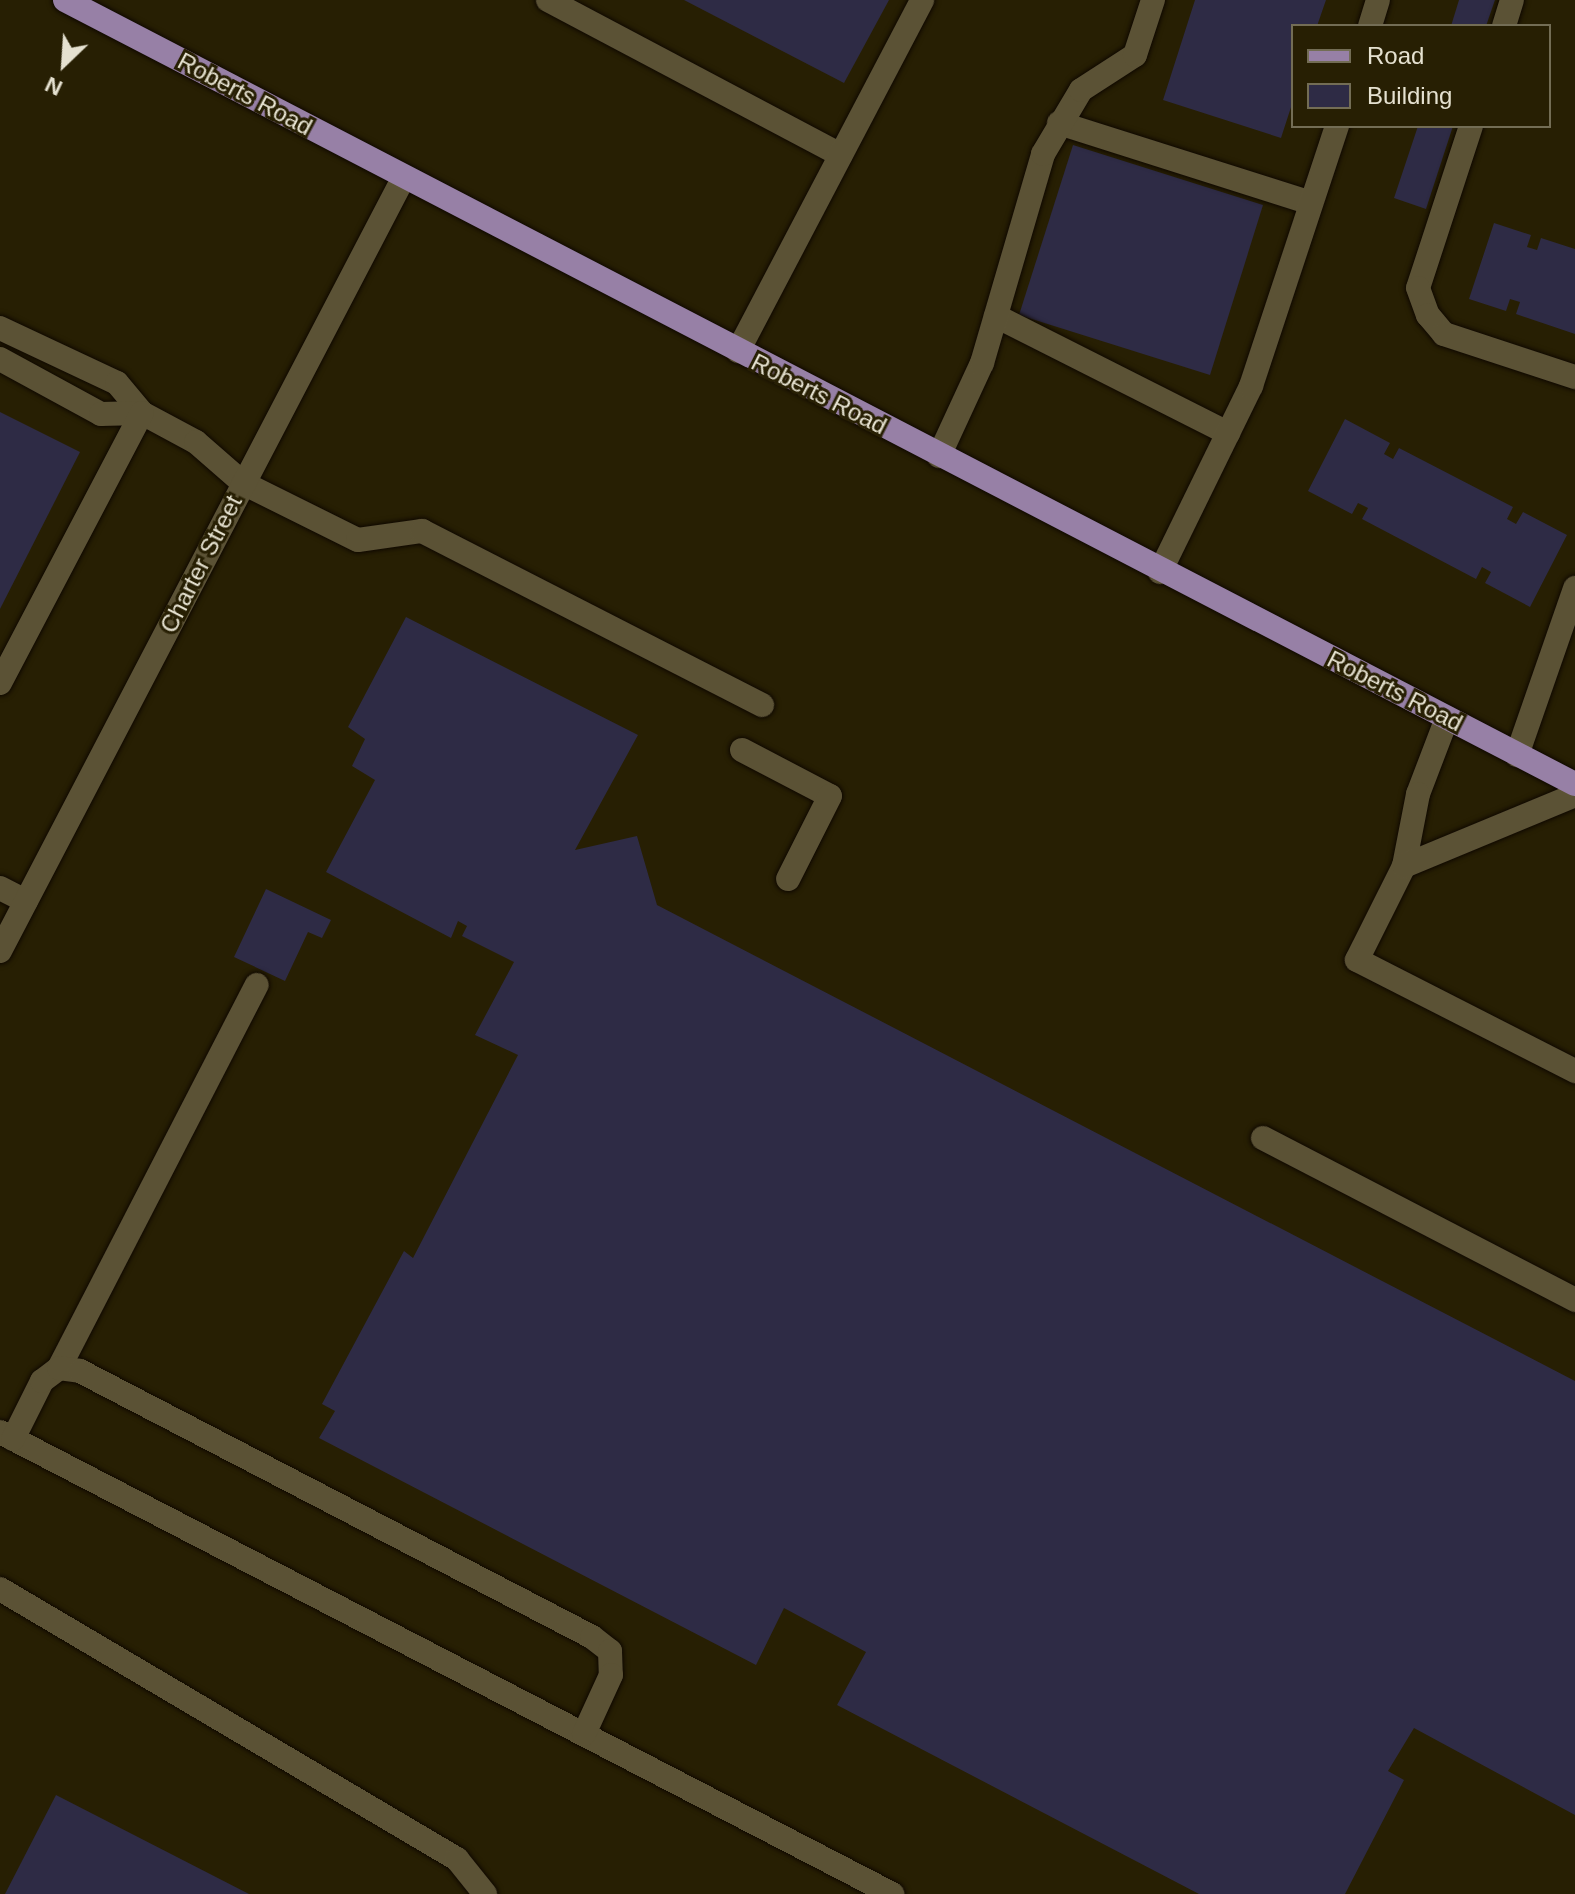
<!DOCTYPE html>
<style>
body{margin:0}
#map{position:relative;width:1575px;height:1894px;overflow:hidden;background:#271f03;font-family:Helvetica,sans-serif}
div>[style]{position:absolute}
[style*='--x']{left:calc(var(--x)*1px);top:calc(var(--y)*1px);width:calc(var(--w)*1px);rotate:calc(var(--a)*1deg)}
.building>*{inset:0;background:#2e2b45}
.roads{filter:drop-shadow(0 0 2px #0f0800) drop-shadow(0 0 2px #0f0800)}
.minor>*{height:24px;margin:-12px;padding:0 12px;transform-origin:12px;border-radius:12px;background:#5b5235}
.major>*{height:24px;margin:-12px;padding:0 12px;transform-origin:12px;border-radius:12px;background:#9780a6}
span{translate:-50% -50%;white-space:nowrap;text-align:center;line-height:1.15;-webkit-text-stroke:6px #271f03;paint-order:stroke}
.street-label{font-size:24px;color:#e5e1d0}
.legend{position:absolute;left:1291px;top:24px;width:260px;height:104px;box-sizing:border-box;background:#271f03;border:2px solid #736d55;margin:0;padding:10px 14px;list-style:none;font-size:24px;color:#e5e1d0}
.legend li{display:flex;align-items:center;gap:16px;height:40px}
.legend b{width:40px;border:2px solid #736d55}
.north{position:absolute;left:24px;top:24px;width:80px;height:80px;-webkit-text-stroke:6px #271f03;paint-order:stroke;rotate:205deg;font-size:22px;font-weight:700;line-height:32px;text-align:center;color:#e5e1d0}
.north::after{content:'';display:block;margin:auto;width:28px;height:36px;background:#e5e1d0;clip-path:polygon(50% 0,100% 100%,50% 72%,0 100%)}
</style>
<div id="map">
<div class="building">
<i style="clip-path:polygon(684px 0,889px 0,844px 83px)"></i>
<i style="clip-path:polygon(1195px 0,1326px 0,1317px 26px,1293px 26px,1293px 101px,1281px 138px,1163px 100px)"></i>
<i style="clip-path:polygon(1459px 0,1495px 0,1486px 26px,1451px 26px)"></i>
<i style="clip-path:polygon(1418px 126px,1453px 126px,1426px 209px,1394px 198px)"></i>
<i style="clip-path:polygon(1073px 145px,1263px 205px,1210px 375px,1019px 315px)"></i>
<i style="clip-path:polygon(1494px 223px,1531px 235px,1527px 247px,1537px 250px,1541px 238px,1575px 249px,1575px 334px,1516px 314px,1520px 302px,1510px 299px,1506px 311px,1469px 299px)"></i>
<i style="clip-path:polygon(0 412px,80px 452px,0 609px)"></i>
<i style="clip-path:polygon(1345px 419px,1390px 443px,1384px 454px,1393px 459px,1399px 448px,1513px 507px,1507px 519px,1516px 524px,1523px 512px,1567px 535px,1530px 607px,1485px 583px,1491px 572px,1482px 567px,1476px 579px,1362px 519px,1368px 508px,1358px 503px,1352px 514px,1308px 491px)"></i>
<i style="clip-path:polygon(406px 617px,638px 735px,575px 850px,637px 836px,657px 905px,1575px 1381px,1575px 1815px,1414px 1728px,1388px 1771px,1404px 1780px,1345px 1894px,1199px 1894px,837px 1705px,866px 1652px,784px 1608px,756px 1665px,319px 1438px,335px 1411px,322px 1404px,404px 1251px,413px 1258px,518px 1055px,475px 1035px,514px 962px,462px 936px,467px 926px,458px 921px,451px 938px,326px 872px,375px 780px,352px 766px,365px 739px,348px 727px)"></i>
<i style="clip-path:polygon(266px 889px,331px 920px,322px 938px,308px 932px,285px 981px,234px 957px)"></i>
<i style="clip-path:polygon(56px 1795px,249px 1894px,5px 1894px)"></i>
</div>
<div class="roads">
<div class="minor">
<i style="--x:548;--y:0;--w:331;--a:27.9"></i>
<i style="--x:1370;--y:26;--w:27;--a:-73"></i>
<i style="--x:1504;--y:26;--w:27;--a:-73"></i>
<i style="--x:1059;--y:123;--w:264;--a:17.6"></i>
<i style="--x:1471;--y:126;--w:170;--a:108.1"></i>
<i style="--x:1418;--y:288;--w:29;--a:70"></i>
<i style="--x:1428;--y:315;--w:25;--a:50"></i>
<i style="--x:1444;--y:334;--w:138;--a:18.2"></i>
<i style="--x:996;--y:316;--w:260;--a:26.8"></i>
<i style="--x:0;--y:328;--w:129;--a:25.2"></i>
<i style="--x:117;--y:383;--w:39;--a:50"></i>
<i style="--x:142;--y:413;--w:61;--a:28.2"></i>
<i style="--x:196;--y:442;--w:62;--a:41.1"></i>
<i style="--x:243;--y:483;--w:128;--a:26.4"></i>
<i style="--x:358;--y:540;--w:65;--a:-8"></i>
<i style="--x:422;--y:531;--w:382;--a:27.1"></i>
<i style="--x:738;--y:351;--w:396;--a:-62.3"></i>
<i style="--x:0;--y:359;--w:115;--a:28.6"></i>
<i style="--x:101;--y:414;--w:41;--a:-1.4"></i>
<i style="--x:939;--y:456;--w:102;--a:-65.2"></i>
<i style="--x:982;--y:363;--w:218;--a:-73.7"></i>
<i style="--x:1043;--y:154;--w:74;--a:-59.3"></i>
<i style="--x:1081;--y:90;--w:64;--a:-32.9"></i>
<i style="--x:1135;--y:55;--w:58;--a:-71.9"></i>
<i style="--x:1160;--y:572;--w:207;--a:-63.9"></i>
<i style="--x:1251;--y:386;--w:274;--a:-71.7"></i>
<i style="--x:0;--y:683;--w:305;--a:-62.3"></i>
<i style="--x:1447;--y:718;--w:81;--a:110.9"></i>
<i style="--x:1418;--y:794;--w:73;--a:101"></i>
<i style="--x:1404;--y:866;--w:105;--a:116.6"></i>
<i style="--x:1357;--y:960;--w:245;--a:27"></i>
<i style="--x:742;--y:750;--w:99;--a:27.6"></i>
<i style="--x:830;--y:796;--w:93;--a:116.8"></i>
<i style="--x:1517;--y:755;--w:177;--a:-70.8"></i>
<i style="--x:1404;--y:866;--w:185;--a:-22.5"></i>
<i style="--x:0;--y:888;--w:29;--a:27"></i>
<i style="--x:0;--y:951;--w:873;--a:-62.44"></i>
<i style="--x:1263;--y:1138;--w:352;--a:27.4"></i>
<i style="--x:59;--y:1368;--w:431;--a:-62.7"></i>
<i style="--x:0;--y:1432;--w:1005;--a:27.38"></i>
<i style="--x:13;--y:1439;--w:65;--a:-63.4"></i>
<i style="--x:42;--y:1381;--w:21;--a:-37"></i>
<i style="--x:59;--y:1368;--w:21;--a:8"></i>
<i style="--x:80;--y:1371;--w:577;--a:27.45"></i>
<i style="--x:592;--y:1637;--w:23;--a:38"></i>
<i style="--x:610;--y:1651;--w:24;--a:88"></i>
<i style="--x:611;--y:1675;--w:65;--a:114.6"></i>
<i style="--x:0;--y:1589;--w:531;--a:30.58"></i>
<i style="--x:457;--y:1859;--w:45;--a:51.3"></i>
</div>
<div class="major">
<i style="--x:65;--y:0;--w:1701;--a:27.44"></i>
</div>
</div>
<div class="street-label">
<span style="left:245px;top:94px;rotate:28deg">Roberts Road</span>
<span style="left:819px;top:394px;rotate:27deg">Roberts Road</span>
<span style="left:201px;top:564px;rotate:-63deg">Charter Street</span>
<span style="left:1395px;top:691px;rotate:27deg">Roberts Road</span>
</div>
<ul class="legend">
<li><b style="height:10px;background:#9780a6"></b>Road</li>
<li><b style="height:22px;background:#2e2b45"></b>Building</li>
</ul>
<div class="north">N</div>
</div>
